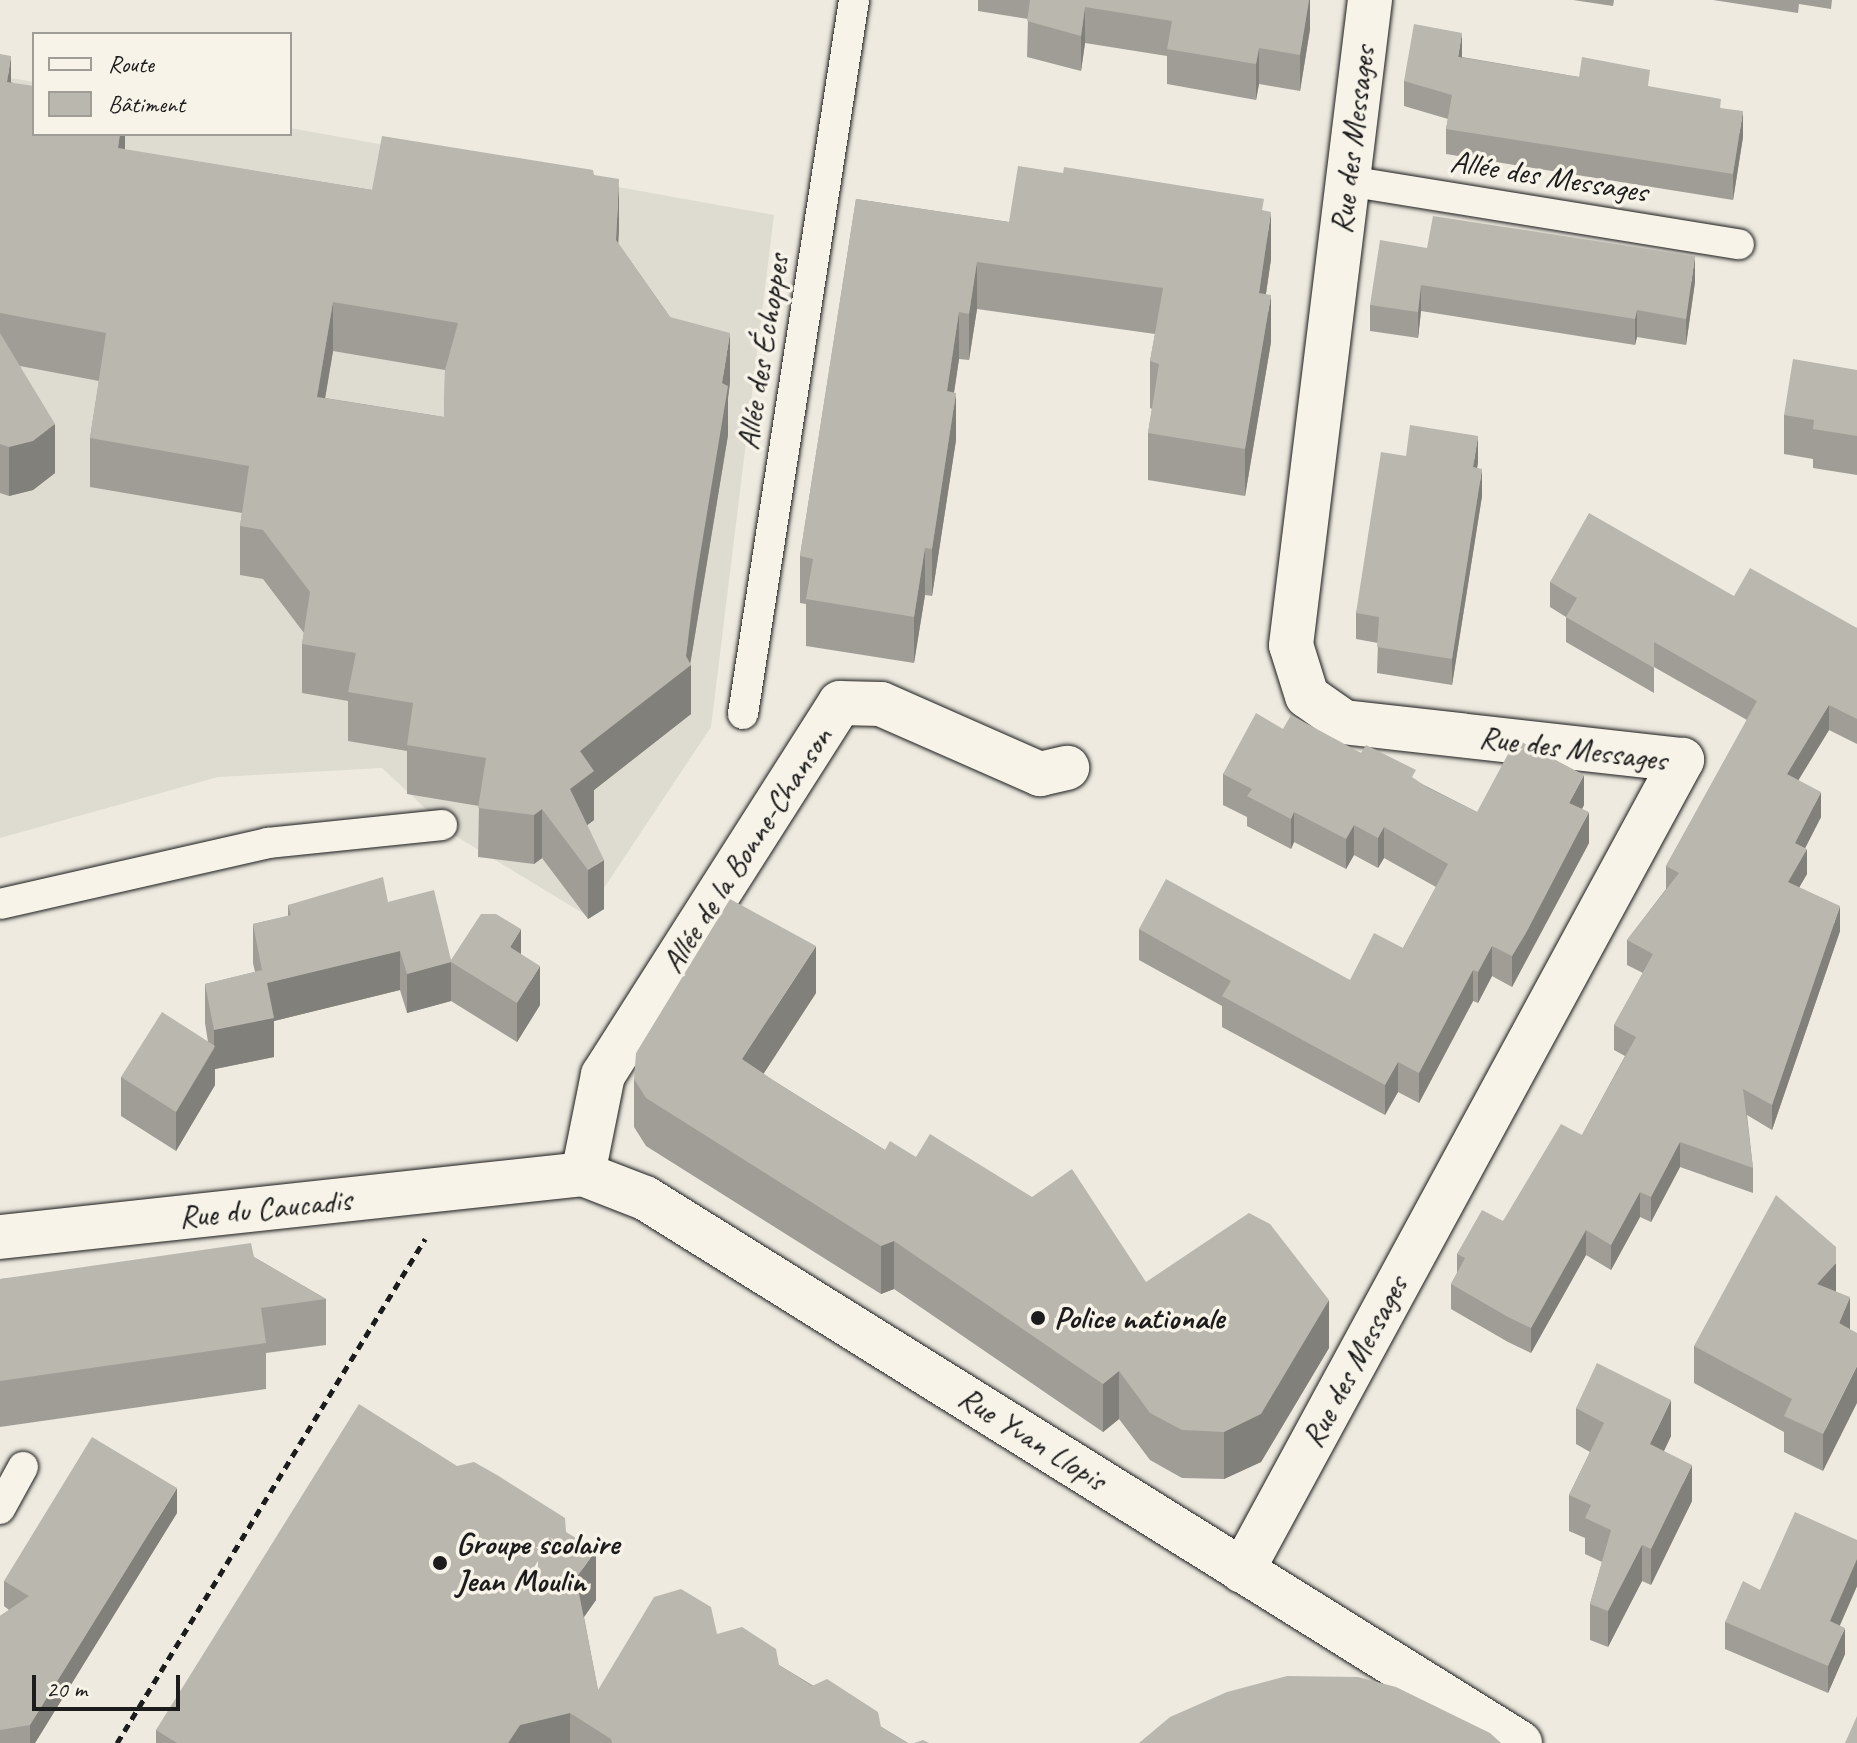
<!DOCTYPE html>
<meta charset="utf-8">
<style>
body{margin:0}
#map{position:relative;width:1857px;height:1743px;overflow:hidden;background:#eeeae0;font-family:Caveat,sans-serif}
div>[style]{position:absolute}
[style*='--x']{left:calc(var(--x)*1px);top:calc(var(--y)*1px);width:calc(var(--w)*1px);rotate:calc(var(--a)*1deg)}
.built>*{inset:0;background:#dedbd1}
.path>*{height:5px;margin-top:-2.5px;transform-origin:0;background:repeating-linear-gradient(90deg,#1c1c1c 0 8px,transparent 0 14px)}
.roads{filter:drop-shadow(0 0 2px #1c1c1c) drop-shadow(0 0 2px #1c1c1c)}
.lane>*{height:30px;margin:-15px;padding:0 15px;transform-origin:15px;border-radius:15px;background:#f7f3e8}
.street>*{height:44px;margin:-22px;padding:0 22px;transform-origin:22px;border-radius:22px;background:#f7f3e8}
.wall>*{inset:0;background:#a09d96}
.shaded-wall>*{inset:0;background:#82807a}
.building>*{inset:0;background:#bab7af}
.dots>*{width:22px;height:22px;translate:-50% -50%;box-sizing:border-box;border:4px solid #f7f3e8;border-radius:50%}
span{translate:-50% -50%;white-space:nowrap;text-align:center;line-height:1.15;-webkit-text-stroke:7px #f7f3e8;paint-order:stroke}
.street-label{font-size:32px;color:#1c1c1c}
.poi-label{font-size:32px;color:#1c1c1c;font-weight:700}
.left{translate:0 -50%;text-align:left}
.legend{position:absolute;left:32px;top:32px;width:260px;height:104px;box-sizing:border-box;background:#f7f3e8;border:2px solid #9f9d96;margin:0;padding:10px 14px;list-style:none;font-size:24px;color:#1c1c1c}
.legend li{display:flex;align-items:center;gap:16px;height:40px}
.legend b{width:40px;border:2px solid #9f9d96}
.scale{position:absolute;left:32px;top:1675px;width:148px;height:36px;box-sizing:border-box;border:4px solid #1c1c1c;border-top:0;padding-left:10px;font-size:24px;line-height:28px;white-space:nowrap;color:#1c1c1c;-webkit-text-stroke:6px #f7f3e8;paint-order:stroke}
</style>
<div id="map">
<div class="built">
<i style="clip-path:polygon(0 76px,34px 82px,34px 134px,290px 134px,290px 128px,774px 215px,711px 727px,586px 915px,454px 835px,382px 768px,218px 777px,0 838px)"></i>
</div>
<div class="path">
<i style="--x:117;--y:1743;--w:591;--a:-58.57"></i>
</div>
<div class="roads">
<div class="lane">
<i style="--x:1348;--y:181;--w:396;--a:9.2"></i>
<i style="--x:743;--y:714;--w:723;--a:-81.16"></i>
<i style="--x:0;--y:904;--w:275;--a:-12.8"></i>
<i style="--x:268;--y:843;--w:175;--a:-5.9"></i>
<i style="--x:0;--y:1509;--w:48;--a:-61.3"></i>
</div>
<div class="street">
<i style="--x:583;--y:1174;--w:101;--a:-78.6"></i>
<i style="--x:603;--y:1075;--w:441;--a:-57.5"></i>
<i style="--x:840;--y:703;--w:41;--a:1.4"></i>
<i style="--x:881;--y:704;--w:174;--a:23.8"></i>
<i style="--x:1040;--y:774;--w:28;--a:-13"></i>
<i style="--x:0;--y:1237;--w:586;--a:-6.17"></i>
<i style="--x:583;--y:1174;--w:66;--a:21.2"></i>
<i style="--x:645;--y:1198;--w:1031;--a:31.92"></i>
<i style="--x:1242;--y:1571;--w:923;--a:-61.52"></i>
<i style="--x:1682;--y:760;--w:340;--a:-173.6"></i>
<i style="--x:1344;--y:722;--w:45;--a:-144.9"></i>
<i style="--x:1307;--y:696;--w:53;--a:-107.4"></i>
<i style="--x:1291;--y:645;--w:650;--a:-83.02"></i>
</div>
</div>
<div class="wall">
<i style="clip-path:polygon(978px 0,1310px 0,1310px 29px,1300px 91px,1259px 84px,1256px 100px,1167px 84px,1167px 56px,1085px 43px,1081px 71px,1027px 57px,1028px 19px,978px 11px)"></i>
<i style="clip-path:polygon(1573px 0,1614px 0,1613px 6px)"></i>
<i style="clip-path:polygon(1713px 0,1832px 0,1831px 9px,1799px 4px,1798px 13px)"></i>
<i style="clip-path:polygon(evenodd,0 54px,11px 82px,125px 134px,125px 150px,372px 190px,594px 175px,619px 228px,618px 243px,670px 317px,730px 382px,728px 398px,728px 435px,692px 653px,690px 663px,691px 714px,594px 790px,594px 820px,587px 825px,604px 909px,588px 919px,542px 858px,534px 864px,478px 857px,479px 806px,407px 794px,407px 751px,348px 741px,348px 701px,302px 693px,302px 644px,304px 633px,263px 579px,240px 575px,240px 526px,242px 513px,90px 487px,90px 438px,99px 381px,20px 366px,55px 473px,33px 490px,9px 496px,0 493px,0 54px,333px 351px,445px 370px,444px 417px,325px 398px,333px 351px)"></i>
<i style="clip-path:polygon(1462px 57px,1579px 77px,1650px 87px,1721px 108px,1743px 137px,1733px 200px,1446px 154px,1446px 129px,1448px 119px,1404px 106px,1404px 81px)"></i>
<i style="clip-path:polygon(856px 199px,1009px 222px,1264px 211px,1271px 259px,1266px 294px,1271px 342px,1245px 496px,1148px 480px,1148px 433px,1152px 409px,1150px 408px,1150px 361px,1155px 334px,977px 309px,969px 360px,959px 359px,954px 393px,956px 440px,932px 596px,925px 595px,914px 663px,806px 646px,806px 604px,800px 603px,800px 556px)"></i>
<i style="clip-path:polygon(1427px 248px,1695px 282px,1686px 345px,1637px 337px,1635px 345px,1421px 311px,1418px 338px,1370px 331px,1370px 305px)"></i>
<i style="clip-path:polygon(1857px 370px,1857px 475px,1813px 468px,1813px 459px,1784px 454px,1784px 415px)"></i>
<i style="clip-path:polygon(1406px 456px,1478px 462px,1477px 468px,1482px 496px,1452px 685px,1377px 673px,1378px 643px,1356px 639px,1356px 613px)"></i>
<i style="clip-path:polygon(1550px 582px,1734px 596px,1857px 628px,1857px 744px,1829px 730px,1798px 780px,1821px 817px,1805px 848px,1807px 874px,1799px 887px,1840px 931px,1772px 1130px,1747px 1115px,1753px 1168px,1753px 1193px,1680px 1167px,1651px 1222px,1640px 1217px,1611px 1270px,1586px 1255px,1531px 1353px,1508px 1342px,1451px 1309px,1451px 1284px,1457px 1273px,1457px 1254px,1503px 1221px,1582px 1135px,1625px 1056px,1614px 1050px,1614px 1025px,1643px 973px,1627px 965px,1627px 940px,1666px 889px,1666px 866px,1747px 720px,1654px 667px,1654px 693px,1566px 642px,1566px 617px,1550px 607px)"></i>
<i style="clip-path:polygon(1283px 729px,1361px 753px,1477px 812px,1584px 805px,1582px 809px,1589px 843px,1512px 987px,1492px 976px,1478px 1003px,1473px 1001px,1419px 1103px,1398px 1092px,1385px 1115px,1222px 1027px,1222px 1006px,1139px 960px,1139px 929px,1350px 980px,1403px 948px,1436px 887px,1384px 858px,1378px 868px,1354px 855px,1346px 869px,1294px 842px,1291px 849px,1247px 826px,1247px 817px,1223px 805px,1223px 774px)"></i>
<i style="clip-path:polygon(388px 902px,451px 960px,521px 955px,540px 1005px,517px 1042px,451px 1001px,407px 1013px,400px 990px,274px 1021px,274px 1057px,215px 1069px,215px 1085px,176px 1151px,121px 1116px,121px 1077px,208px 1042px,205px 1023px,205px 984px,255px 972px,253px 963px,253px 924px,288px 916px,288px 905px)"></i>
<i style="clip-path:polygon(816px 993px,763px 1074px,885px 1150px,916px 1157px,1146px 1282px,1329px 1348px,1261px 1462px,1224px 1479px,1182px 1478px,1150px 1460px,1119px 1419px,1103px 1432px,894px 1289px,881px 1294px,646px 1146px,634px 1127px,634px 1079px)"></i>
<i style="clip-path:polygon(1836px 1247px,1823px 1471px,1784px 1452px,1784px 1432px,1694px 1383px,1694px 1346px)"></i>
<i style="clip-path:polygon(254px 1257px,326px 1299px,326px 1345px,266px 1353px,266px 1389px,0 1427px,0 1279px)"></i>
<i style="clip-path:polygon(1576px 1408px,1671px 1436px,1664px 1451px,1692px 1501px,1651px 1585px,1642px 1581px,1608px 1647px,1590px 1640px,1590px 1604px,1602px 1562px,1585px 1554px,1585px 1538px,1569px 1531px,1569px 1495px,1590px 1452px,1576px 1444px)"></i>
<i style="clip-path:polygon(457px 1466px,566px 1532px,596px 1600px,584px 1617px,598px 1690px,717px 1634px,779px 1665px,908px 1743px,156px 1743px,156px 1730px)"></i>
<i style="clip-path:polygon(177px 1513px,35px 1743px,0 1743px,0 1616px,9px 1610px,4px 1606px,4px 1581px)"></i>
<i style="clip-path:polygon(1857px 1540px,1857px 1586px,1840px 1625px,1845px 1654px,1828px 1693px,1725px 1649px,1725px 1622px,1760px 1590px)"></i>
</div>
<div class="shaded-wall">
<i style="clip-path:polygon(1309px 0,1310px 0,1310px 29px,1300px 91px,1300px 55px)"></i>
<i style="clip-path:polygon(1085px 7px,1085px 43px,1081px 71px,1081px 36px)"></i>
<i style="clip-path:polygon(1462px 33px,1462px 58px,1458px 57px)"></i>
<i style="clip-path:polygon(1259px 48px,1259px 84px,1256px 100px,1256px 64px)"></i>
<i style="clip-path:polygon(11px 56px,11px 105px,7px 82px)"></i>
<i style="clip-path:polygon(1743px 111px,1743px 137px,1733px 200px,1733px 174px)"></i>
<i style="clip-path:polygon(120px 134px,125px 134px,125px 149px,118px 148px)"></i>
<i style="clip-path:polygon(619px 179px,619px 228px,616px 289px,616px 240px)"></i>
<i style="clip-path:polygon(1271px 212px,1271px 259px,1259px 340px,1259px 293px)"></i>
<i style="clip-path:polygon(1695px 256px,1695px 282px,1686px 345px,1686px 319px)"></i>
<i style="clip-path:polygon(977px 262px,977px 309px,969px 360px,969px 314px)"></i>
<i style="clip-path:polygon(1421px 285px,1421px 311px,1418px 338px,1418px 312px)"></i>
<i style="clip-path:polygon(1271px 295px,1271px 342px,1245px 496px,1245px 449px)"></i>
<i style="clip-path:polygon(333px 302px,333px 351px,317px 446px,317px 397px)"></i>
<i style="clip-path:polygon(1637px 310px,1637px 337px,1635px 345px,1635px 319px)"></i>
<i style="clip-path:polygon(959px 312px,959px 359px,947px 438px,947px 391px)"></i>
<i style="clip-path:polygon(730px 333px,730px 382px,728px 398px,728px 435px,692px 653px,690px 665px,691px 665px,691px 714px,594px 790px,594px 820px,570px 838px,570px 789px,580px 751px,686px 656px,722px 383px)"></i>
<i style="clip-path:polygon(956px 393px,956px 440px,932px 596px,932px 549px)"></i>
<i style="clip-path:polygon(55px 424px,55px 473px,33px 490px,9px 496px,9px 447px)"></i>
<i style="clip-path:polygon(1478px 436px,1478px 462px,1473px 494px,1473px 467px)"></i>
<i style="clip-path:polygon(1482px 469px,1482px 496px,1452px 685px,1452px 659px)"></i>
<i style="clip-path:polygon(925px 548px,925px 595px,914px 663px,914px 617px)"></i>
<i style="clip-path:polygon(1829px 705px,1829px 730px,1787px 799px,1787px 774px)"></i>
<i style="clip-path:polygon(1584px 775px,1584px 805px,1569px 833px,1569px 803px)"></i>
<i style="clip-path:polygon(1821px 792px,1821px 817px,1795px 868px,1795px 843px)"></i>
<i style="clip-path:polygon(542px 809px,542px 858px,534px 864px,534px 815px)"></i>
<i style="clip-path:polygon(1294px 812px,1294px 842px,1291px 849px,1291px 819px)"></i>
<i style="clip-path:polygon(1589px 812px,1589px 843px,1512px 987px,1512px 956px)"></i>
<i style="clip-path:polygon(1354px 825px,1354px 855px,1346px 869px,1346px 839px)"></i>
<i style="clip-path:polygon(1384px 827px,1384px 858px,1378px 868px,1378px 838px)"></i>
<i style="clip-path:polygon(1807px 849px,1807px 874px,1788px 907px,1788px 882px)"></i>
<i style="clip-path:polygon(604px 860px,604px 909px,588px 919px,588px 870px)"></i>
<i style="clip-path:polygon(1840px 906px,1840px 931px,1772px 1130px,1772px 1105px)"></i>
<i style="clip-path:polygon(521px 929px,521px 968px,510px 947px)"></i>
<i style="clip-path:polygon(816px 946px,816px 993px,742px 1107px,742px 1059px)"></i>
<i style="clip-path:polygon(1492px 946px,1492px 976px,1478px 1003px,1478px 972px)"></i>
<i style="clip-path:polygon(400px 951px,400px 990px,274px 1021px,274px 1057px,215px 1069px,215px 1085px,176px 1151px,176px 1112px,214px 1049px,214px 1030px,267px 983px)"></i>
<i style="clip-path:polygon(451px 962px,451px 1001px,407px 1013px,407px 974px)"></i>
<i style="clip-path:polygon(540px 966px,540px 1005px,517px 1042px,517px 1003px)"></i>
<i style="clip-path:polygon(1473px 970px,1473px 1001px,1419px 1103px,1419px 1073px)"></i>
<i style="clip-path:polygon(1398px 1062px,1398px 1092px,1385px 1115px,1385px 1085px)"></i>
<i style="clip-path:polygon(1680px 1142px,1680px 1167px,1651px 1222px,1651px 1197px)"></i>
<i style="clip-path:polygon(1640px 1192px,1640px 1217px,1611px 1270px,1611px 1245px)"></i>
<i style="clip-path:polygon(1586px 1230px,1586px 1255px,1531px 1353px,1531px 1328px)"></i>
<i style="clip-path:polygon(894px 1241px,894px 1289px,881px 1294px,881px 1246px)"></i>
<i style="clip-path:polygon(1836px 1263px,1836px 1300px,1817px 1284px)"></i>
<i style="clip-path:polygon(1850px 1297px,1850px 1334px,1839px 1323px)"></i>
<i style="clip-path:polygon(1329px 1300px,1329px 1348px,1261px 1462px,1224px 1479px,1224px 1432px)"></i>
<i style="clip-path:polygon(1857px 1366px,1857px 1403px,1823px 1471px,1823px 1434px)"></i>
<i style="clip-path:polygon(1119px 1371px,1119px 1419px,1103px 1432px,1103px 1384px)"></i>
<i style="clip-path:polygon(1671px 1400px,1671px 1436px,1650px 1480px,1650px 1444px)"></i>
<i style="clip-path:polygon(1692px 1465px,1692px 1501px,1651px 1585px,1651px 1549px)"></i>
<i style="clip-path:polygon(177px 1488px,177px 1513px,35px 1743px,30px 1743px,30px 1725px)"></i>
<i style="clip-path:polygon(1642px 1545px,1642px 1581px,1608px 1647px,1608px 1611px)"></i>
<i style="clip-path:polygon(596px 1550px,596px 1600px,576px 1628px,576px 1578px)"></i>
<i style="clip-path:polygon(1857px 1559px,1857px 1586px,1830px 1648px,1830px 1621px)"></i>
<i style="clip-path:polygon(1845px 1628px,1845px 1654px,1828px 1693px,1828px 1666px)"></i>
<i style="clip-path:polygon(570px 1713px,570px 1743px,508px 1743px,520px 1725px)"></i>
</div>
<div class="building">
<i style="clip-path:polygon(1030px 0,1309px 0,1300px 55px,1259px 48px,1256px 64px,1167px 49px,1172px 21px,1085px 7px,1081px 36px,1027px 21px)"></i>
<i style="clip-path:polygon(1414px 24px,1462px 33px,1458px 57px,1579px 77px,1582px 57px,1650px 70px,1648px 86px,1721px 99px,1720px 108px,1743px 111px,1733px 174px,1446px 129px,1452px 95px,1404px 81px)"></i>
<i style="clip-path:polygon(evenodd,0 54px,11px 56px,7px 82px,34px 86px,34px 134px,120px 134px,118px 148px,372px 190px,382px 136px,593px 170px,594px 175px,619px 179px,616px 240px,670px 317px,730px 333px,722px 383px,728px 386px,692px 604px,686px 656px,691px 665px,580px 751px,594px 771px,570px 789px,604px 860px,588px 870px,542px 809px,534px 815px,478px 808px,486px 758px,407px 745px,413px 703px,348px 692px,356px 653px,302px 644px,310px 592px,263px 530px,240px 526px,249px 466px,90px 438px,106px 333px,0 313px,0 54px,333px 302px,458px 323px,445px 370px,444px 417px,317px 397px,333px 302px)"></i>
<i style="clip-path:polygon(1018px 166px,1063px 173px,1064px 167px,1264px 199px,1262px 210px,1271px 212px,1259px 293px,1271px 295px,1245px 449px,1148px 433px,1159px 364px,1150px 361px,1163px 288px,977px 262px,969px 314px,959px 312px,947px 391px,956px 393px,932px 549px,925px 548px,914px 617px,806px 599px,813px 559px,800px 556px,856px 199px,1009px 222px)"></i>
<i style="clip-path:polygon(1433px 216px,1695px 256px,1686px 319px,1637px 310px,1635px 319px,1421px 285px,1418px 312px,1370px 305px,1380px 240px,1427px 248px)"></i>
<i style="clip-path:polygon(0 333px,55px 424px,33px 441px,9px 447px,0 444px)"></i>
<i style="clip-path:polygon(1793px 359px,1857px 370px,1857px 436px,1813px 429px,1814px 420px,1784px 415px)"></i>
<i style="clip-path:polygon(1410px 425px,1478px 436px,1473px 467px,1482px 469px,1452px 659px,1377px 647px,1379px 617px,1356px 613px,1381px 452px,1406px 456px)"></i>
<i style="clip-path:polygon(1589px 513px,1734px 596px,1750px 568px,1857px 628px,1857px 719px,1829px 705px,1787px 774px,1821px 792px,1795px 843px,1807px 849px,1788px 882px,1840px 906px,1772px 1105px,1743px 1089px,1753px 1168px,1680px 1142px,1651px 1197px,1640px 1192px,1611px 1245px,1586px 1230px,1531px 1328px,1508px 1317px,1451px 1284px,1465px 1258px,1457px 1254px,1482px 1210px,1503px 1221px,1561px 1124px,1582px 1135px,1636px 1037px,1614px 1025px,1653px 954px,1627px 940px,1679px 873px,1666px 866px,1757px 701px,1654px 642px,1654px 668px,1566px 617px,1577px 598px,1550px 582px)"></i>
<i style="clip-path:polygon(1256px 713px,1283px 729px,1291px 715px,1361px 753px,1366px 745px,1416px 770px,1412px 777px,1428px 788px,1477px 812px,1516px 739px,1584px 775px,1569px 803px,1589px 812px,1526px 933px,1512px 956px,1492px 946px,1478px 972px,1473px 970px,1419px 1073px,1398px 1062px,1385px 1085px,1222px 996px,1231px 981px,1139px 929px,1166px 879px,1350px 980px,1374px 933px,1403px 948px,1448px 864px,1384px 827px,1378px 838px,1354px 825px,1346px 839px,1294px 812px,1291px 819px,1247px 796px,1252px 789px,1223px 774px)"></i>
<i style="clip-path:polygon(383px 877px,388px 902px,434px 890px,451px 960px,481px 914px,496px 914px,521px 929px,510px 947px,540px 966px,517px 1003px,451px 962px,407px 974px,400px 951px,267px 983px,274px 1018px,214px 1030px,205px 984px,262px 970px,253px 924px,291px 915px,288px 905px)"></i>
<i style="clip-path:polygon(730px 899px,816px 946px,742px 1059px,782px 1086px,885px 1150px,890px 1141px,916px 1157px,930px 1134px,1032px 1197px,1072px 1169px,1146px 1282px,1249px 1213px,1270px 1224px,1329px 1300px,1261px 1414px,1224px 1432px,1182px 1430px,1150px 1413px,1119px 1371px,1103px 1384px,894px 1241px,881px 1246px,646px 1098px,634px 1079px,636px 1053px)"></i>
<i style="clip-path:polygon(162px 1012px,215px 1046px,176px 1112px,121px 1077px)"></i>
<i style="clip-path:polygon(1776px 1195px,1836px 1247px,1836px 1263px,1817px 1284px,1850px 1297px,1839px 1323px,1857px 1333px,1857px 1366px,1823px 1434px,1784px 1416px,1792px 1399px,1694px 1346px)"></i>
<i style="clip-path:polygon(251px 1243px,254px 1257px,326px 1299px,261px 1308px,266px 1343px,0 1381px,0 1279px)"></i>
<i style="clip-path:polygon(1597px 1363px,1671px 1400px,1650px 1444px,1692px 1465px,1651px 1549px,1642px 1545px,1608px 1611px,1590px 1604px,1611px 1530px,1585px 1518px,1591px 1505px,1569px 1495px,1604px 1423px,1576px 1408px)"></i>
<i style="clip-path:polygon(359px 1404px,457px 1466px,474px 1462px,497px 1475px,565px 1518px,566px 1532px,596px 1550px,576px 1578px,598px 1690px,654px 1597px,681px 1589px,711px 1607px,717px 1634px,742px 1627px,776px 1649px,779px 1665px,812px 1686px,827px 1679px,878px 1712px,881px 1727px,908px 1743px,612px 1743px,611px 1739px,570px 1713px,520px 1725px,508px 1743px,177px 1743px,156px 1730px)"></i>
<i style="clip-path:polygon(92px 1437px,177px 1488px,30px 1725px,0 1730px,0 1616px,29px 1596px,4px 1581px)"></i>
<i style="clip-path:polygon(1795px 1512px,1857px 1540px,1857px 1559px,1830px 1621px,1845px 1628px,1828px 1666px,1725px 1622px,1743px 1581px,1760px 1590px)"></i>
<i style="clip-path:polygon(1287px 1676px,1358px 1677px,1396px 1687px,1490px 1733px,1501px 1743px,1139px 1743px,1170px 1717px,1227px 1692px)"></i>
<i style="clip-path:polygon(1857px 1716px,1857px 1743px,1845px 1743px)"></i>
<i style="clip-path:polygon(923px 1740px,929px 1743px,914px 1743px)"></i>
</div>
<div class="dots">
<i style="left:1038px;top:1318px;background:#1c1c1c"></i>
<i style="left:440px;top:1563px;background:#1c1c1c"></i>
</div>
<div class="street-label">
<span style="left:1353px;top:140px;rotate:-83deg">Rue des Messages</span>
<span style="left:1549px;top:177px;rotate:9deg">Allée des Messages</span>
<span style="left:763px;top:352px;rotate:-81deg">Allée des Échoppes</span>
<span style="left:1573px;top:749px;rotate:7deg">Rue des Messages</span>
<span style="left:747px;top:850px;rotate:-57deg">Allée de la Bonne-Chanson</span>
<span style="left:265px;top:1209px;rotate:-6deg">Rue du Caucadis</span>
<span style="left:1355px;top:1362px;rotate:-62deg">Rue des Messages</span>
<span style="left:1032px;top:1439px;rotate:32deg">Rue Yvan Llopis</span>
</div>
<div class="poi-label">
<span class="left" style="left:1054px;top:1318px">Police nationale</span>
<span class="left" style="left:456px;top:1563px">Groupe scolaire<br>Jean Moulin</span>
</div>
<ul class="legend">
<li><b style="height:10px;background:#f7f3e8"></b>Route</li>
<li><b style="height:22px;background:#bab7af"></b>Bâtiment</li>
</ul>
<div class="scale">20 m</div>
</div>
